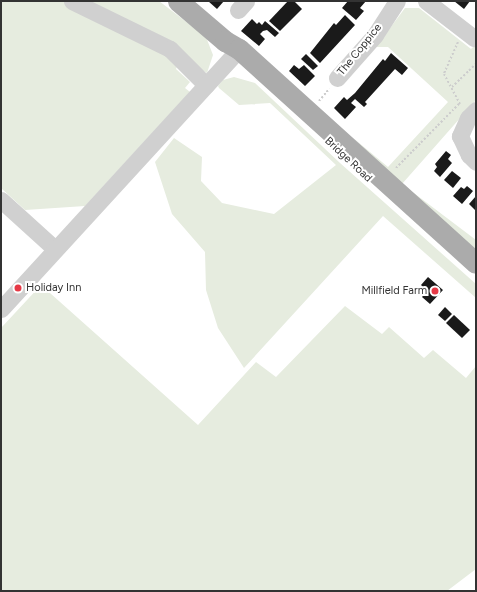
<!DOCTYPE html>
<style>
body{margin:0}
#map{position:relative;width:477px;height:592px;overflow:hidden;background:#fff;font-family:Figtree,sans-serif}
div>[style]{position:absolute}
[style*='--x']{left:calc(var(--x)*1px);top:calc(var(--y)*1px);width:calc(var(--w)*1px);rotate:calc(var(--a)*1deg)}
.green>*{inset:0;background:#e6ecdf}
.building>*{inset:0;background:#1a1a1a}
.path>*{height:2px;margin-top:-1px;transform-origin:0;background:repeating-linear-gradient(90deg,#cdcdcd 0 2px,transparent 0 4px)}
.minor>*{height:17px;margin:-8.5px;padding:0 8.5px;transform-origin:8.5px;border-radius:8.5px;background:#d0d0d0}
.major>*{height:21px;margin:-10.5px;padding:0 10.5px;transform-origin:10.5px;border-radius:10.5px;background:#ababab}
.dots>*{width:11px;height:11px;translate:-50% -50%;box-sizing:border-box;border:2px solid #fff;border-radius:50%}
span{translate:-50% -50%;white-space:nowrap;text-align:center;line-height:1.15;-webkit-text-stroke:4px #fff;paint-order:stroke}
.street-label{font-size:11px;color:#333}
.poi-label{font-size:11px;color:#333}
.left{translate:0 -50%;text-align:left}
.right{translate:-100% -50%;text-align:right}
.frame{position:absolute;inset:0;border:2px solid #333;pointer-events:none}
</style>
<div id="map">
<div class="green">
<i style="clip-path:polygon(1px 1px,62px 1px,167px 53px,178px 64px,176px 69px,190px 82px,185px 88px,190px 92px,85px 206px,25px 210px,1px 188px)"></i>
<i style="clip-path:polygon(81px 1px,159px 1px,206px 37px,213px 55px,207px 73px)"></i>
<i style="clip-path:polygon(405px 8px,419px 8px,471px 49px,476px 44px,476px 100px,402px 184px,476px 240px,476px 253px,352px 137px,388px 167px,448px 102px,388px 47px,376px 47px)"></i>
<i style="clip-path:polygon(234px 77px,255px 83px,340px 163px,476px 284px,476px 298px,383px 216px,244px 368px,218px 328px,206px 290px,205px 252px,172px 214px,155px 162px,174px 138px,202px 157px,201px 181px,222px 203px,274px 214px,336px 165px,270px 103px,239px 105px,219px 88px,218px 86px,223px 80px)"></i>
<i style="clip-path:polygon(41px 285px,198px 425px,256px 362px,276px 377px,345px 306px,382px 334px,389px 327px,424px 358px,433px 350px,466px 378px,476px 366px,476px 569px,447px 591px,1px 591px,1px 328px)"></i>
</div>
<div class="building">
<i style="clip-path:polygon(208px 1px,224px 1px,217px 9px)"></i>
<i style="clip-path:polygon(288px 1px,294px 1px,302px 9px,280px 31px,269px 21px)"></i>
<i style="clip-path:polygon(348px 1px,366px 1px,360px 8px,364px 11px,356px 20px,342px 8px)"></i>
<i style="clip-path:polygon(454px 1px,470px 1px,464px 9px)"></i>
<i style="clip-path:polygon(345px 15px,355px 25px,320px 63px,310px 53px,334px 23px,336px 25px)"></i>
<i style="clip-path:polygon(252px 19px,257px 24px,259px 22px,262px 25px,265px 21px,279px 33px,275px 37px,267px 30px,263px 31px,260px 34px,265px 39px,259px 46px,241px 31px)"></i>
<i style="clip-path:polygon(391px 53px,408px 68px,402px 75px,395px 69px,365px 102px,367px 104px,364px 107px,355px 99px,351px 103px,356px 107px,345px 119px,334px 108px,344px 97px,347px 100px,355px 93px,383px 59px,385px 61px)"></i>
<i style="clip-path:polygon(306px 54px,318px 66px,313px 70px,301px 59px)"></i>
<i style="clip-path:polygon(294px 65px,299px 69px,304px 65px,315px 76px,305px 86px,289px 71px)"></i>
<i style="clip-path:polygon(446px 151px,451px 155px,448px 159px,452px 163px,440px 177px,434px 171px,437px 167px,435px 164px)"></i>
<i style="clip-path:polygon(452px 171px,461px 178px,453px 188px,444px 180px)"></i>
<i style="clip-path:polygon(467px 186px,473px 191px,462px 204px,453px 196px,461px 187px,464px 189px)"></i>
<i style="clip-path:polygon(476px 196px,476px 211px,469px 204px)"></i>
<i style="clip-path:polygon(428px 277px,443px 290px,430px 304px,422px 297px,427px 291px,421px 285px)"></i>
<i style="clip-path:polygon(445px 307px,452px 314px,445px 321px,438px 315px)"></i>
<i style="clip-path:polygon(454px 315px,470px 330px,462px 338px,446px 323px)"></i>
</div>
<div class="path">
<i style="--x:458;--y:42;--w:35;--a:114"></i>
<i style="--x:444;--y:74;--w:34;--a:62"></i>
<i style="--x:452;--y:87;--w:33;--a:-44"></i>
<i style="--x:319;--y:101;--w:16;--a:-50"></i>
<i style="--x:396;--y:168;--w:90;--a:-45.5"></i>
</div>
<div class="minor">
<i style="--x:72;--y:1;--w:109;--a:26.1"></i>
<i style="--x:170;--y:49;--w:51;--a:45"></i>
<i style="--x:426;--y:1;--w:61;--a:37.6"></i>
<i style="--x:238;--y:10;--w:12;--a:-48"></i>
<i style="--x:337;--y:78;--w:57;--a:-48.5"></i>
<i style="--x:375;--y:35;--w:40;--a:-57.1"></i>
<i style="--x:476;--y:110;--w:11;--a:135"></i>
<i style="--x:468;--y:118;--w:20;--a:114"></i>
<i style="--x:460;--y:136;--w:21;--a:65"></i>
<i style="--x:469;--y:155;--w:10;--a:45"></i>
<i style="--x:1;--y:200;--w:73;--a:42.2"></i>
<i style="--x:1;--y:309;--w:343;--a:-47.5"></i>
</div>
<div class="major">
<i style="--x:178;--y:1;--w:62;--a:40.4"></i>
<i style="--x:225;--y:41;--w:16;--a:30"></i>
<i style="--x:239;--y:49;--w:319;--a:42.1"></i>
</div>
<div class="dots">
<i style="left:18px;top:288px;background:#e63946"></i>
<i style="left:435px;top:291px;background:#e63946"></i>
</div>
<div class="street-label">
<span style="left:360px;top:50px;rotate:-51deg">The Coppice</span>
<span style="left:348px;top:160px;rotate:43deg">Bridge Road</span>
</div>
<div class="poi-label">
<span class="left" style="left:26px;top:288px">Holiday Inn</span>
<span class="right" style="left:427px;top:291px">Millfield Farm</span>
</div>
<div class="frame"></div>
</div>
